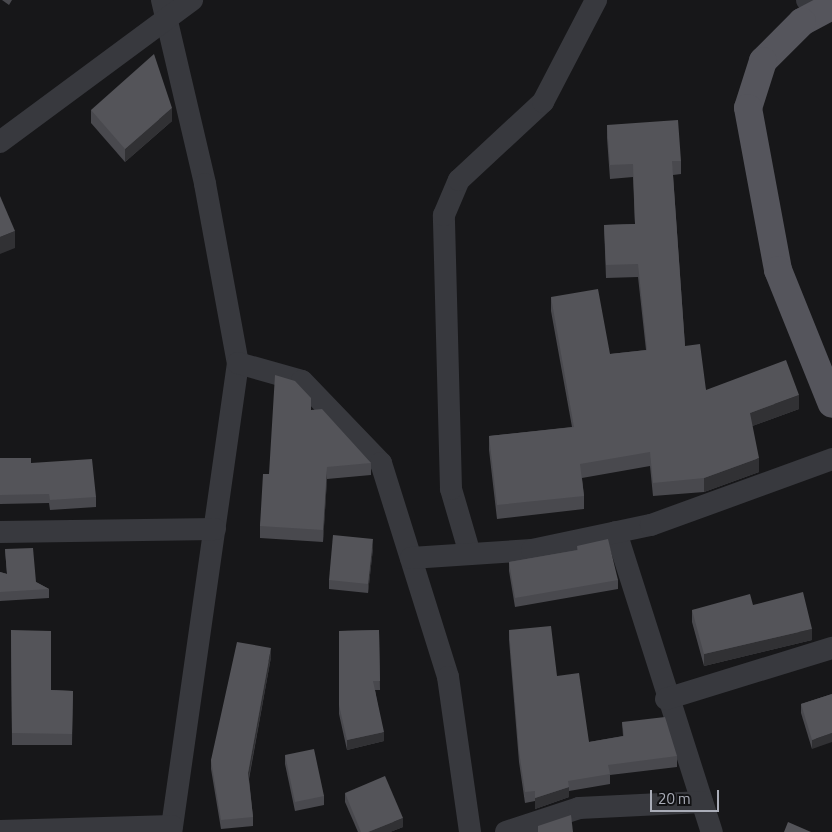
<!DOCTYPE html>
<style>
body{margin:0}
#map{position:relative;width:832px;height:832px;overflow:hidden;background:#171719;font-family:"Titillium Web",sans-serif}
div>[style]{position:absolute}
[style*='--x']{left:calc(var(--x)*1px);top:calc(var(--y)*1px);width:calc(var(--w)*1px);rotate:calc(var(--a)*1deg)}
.minor>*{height:22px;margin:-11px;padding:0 11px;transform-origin:11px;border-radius:11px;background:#38393e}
.major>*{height:28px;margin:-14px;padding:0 14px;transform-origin:14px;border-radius:14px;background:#55555c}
.wall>*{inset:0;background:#49494e}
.shaded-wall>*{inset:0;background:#313134}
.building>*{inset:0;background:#545459}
span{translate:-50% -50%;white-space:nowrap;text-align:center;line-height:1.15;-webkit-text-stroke:4.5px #121214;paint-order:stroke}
.scale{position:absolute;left:650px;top:790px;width:69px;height:22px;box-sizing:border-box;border:2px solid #aaadb8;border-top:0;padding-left:6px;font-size:15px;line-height:18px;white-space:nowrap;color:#aaadb8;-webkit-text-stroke:4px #121214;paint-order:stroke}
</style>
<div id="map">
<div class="minor">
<i style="--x:162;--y:0;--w:189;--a:76.8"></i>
<i style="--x:205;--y:184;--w:182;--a:79.6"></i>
<i style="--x:238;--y:363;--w:474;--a:98.1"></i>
<i style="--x:807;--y:0;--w:24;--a:17"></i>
<i style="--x:0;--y:142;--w:239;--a:-36.5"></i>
<i style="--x:238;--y:363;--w:66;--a:15.7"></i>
<i style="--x:302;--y:381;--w:114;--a:46.1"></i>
<i style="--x:381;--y:463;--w:224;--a:72.6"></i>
<i style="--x:448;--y:677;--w:157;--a:81.9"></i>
<i style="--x:0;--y:532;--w:215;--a:-0.8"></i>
<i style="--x:616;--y:532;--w:315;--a:72.3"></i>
<i style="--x:470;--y:554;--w:68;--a:-106.3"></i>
<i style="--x:451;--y:489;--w:274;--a:-91.5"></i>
<i style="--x:444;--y:215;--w:38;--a:-67"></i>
<i style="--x:459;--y:180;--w:115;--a:-42.9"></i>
<i style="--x:543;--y:102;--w:115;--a:-62.5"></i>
<i style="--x:411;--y:558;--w:121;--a:-3.8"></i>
<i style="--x:532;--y:550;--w:122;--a:-11.9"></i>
<i style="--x:651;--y:525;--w:193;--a:-20"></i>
<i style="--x:666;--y:699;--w:174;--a:-17.1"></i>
<i style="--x:0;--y:831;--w:172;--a:-1.7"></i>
<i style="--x:506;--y:832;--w:77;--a:-18.2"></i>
<i style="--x:579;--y:808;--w:123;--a:-2.8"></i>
</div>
<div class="major">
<i style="--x:832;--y:6;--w:34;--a:152"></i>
<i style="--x:802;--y:22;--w:55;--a:135"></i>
<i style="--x:763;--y:61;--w:49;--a:107.7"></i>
<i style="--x:748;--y:108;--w:165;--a:79.5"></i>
<i style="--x:778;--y:270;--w:144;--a:68.1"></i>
</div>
<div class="wall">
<i style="clip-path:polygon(2px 0,12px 0,9px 5px)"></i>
<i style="clip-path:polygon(91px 110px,172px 121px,125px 162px,91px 123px)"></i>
<i style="clip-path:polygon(607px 125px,681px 161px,681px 174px,673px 175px,685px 346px,706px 390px,799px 409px,752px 426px,759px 472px,704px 492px,653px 496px,650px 466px,582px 478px,584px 496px,584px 509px,497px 519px,489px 450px,489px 436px,572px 427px,551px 311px,551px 297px,610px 354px,646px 350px,638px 277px,606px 278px,604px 225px,635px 224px,633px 177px,610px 179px,607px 138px)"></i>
<i style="clip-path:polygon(311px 410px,371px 463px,371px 475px,327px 479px,323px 542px,260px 538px,260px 526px,269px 474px)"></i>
<i style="clip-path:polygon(0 458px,31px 463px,96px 497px,96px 507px,50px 510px,49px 503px,0 504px)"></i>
<i style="clip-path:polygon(577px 546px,618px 580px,618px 589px,515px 607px,509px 571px,509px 562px,577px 550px)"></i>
<i style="clip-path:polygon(373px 548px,368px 593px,329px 589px,329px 580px)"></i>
<i style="clip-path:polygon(5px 549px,36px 582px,49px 589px,49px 598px,0 601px,0 572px,7px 574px)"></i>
<i style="clip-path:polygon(753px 605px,812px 640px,704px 666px,692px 622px,692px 610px)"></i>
<i style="clip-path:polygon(11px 630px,51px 690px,73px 691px,72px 745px,12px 745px)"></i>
<i style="clip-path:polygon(379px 630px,380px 690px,375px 690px,384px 741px,347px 750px,339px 714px,339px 631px)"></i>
<i style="clip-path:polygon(509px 630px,557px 676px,589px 742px,623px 736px,622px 722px,677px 756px,677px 767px,610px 775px,610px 784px,569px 791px,569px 797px,535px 809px,535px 801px,525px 803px,519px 762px,509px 640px)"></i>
<i style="clip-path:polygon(271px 657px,249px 779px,253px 817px,253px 826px,221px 829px,211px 769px,211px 760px)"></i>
<i style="clip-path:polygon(832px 694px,812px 749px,801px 713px,801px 704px)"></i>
<i style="clip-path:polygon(285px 755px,324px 796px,324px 805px,295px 811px,285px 764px)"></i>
<i style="clip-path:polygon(345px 793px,403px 827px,390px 832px,358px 832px,345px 802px)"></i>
</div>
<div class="shaded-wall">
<i style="clip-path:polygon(172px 108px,172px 121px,125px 162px,125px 149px)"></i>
<i style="clip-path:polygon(15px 231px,15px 248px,0 254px,0 237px)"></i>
<i style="clip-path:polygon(799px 395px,799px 409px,750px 427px,750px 413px)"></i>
<i style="clip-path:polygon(759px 458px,759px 472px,704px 492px,704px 478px)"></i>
<i style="clip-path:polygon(327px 467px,327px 479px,323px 542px,323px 530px)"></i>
<i style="clip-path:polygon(373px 539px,373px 548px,368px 593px,368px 584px)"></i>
<i style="clip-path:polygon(812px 629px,812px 640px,704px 666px,704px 654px)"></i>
<i style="clip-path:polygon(271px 648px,271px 657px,248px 782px,248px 773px)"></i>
<i style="clip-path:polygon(384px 732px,384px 741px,347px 750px,347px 740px)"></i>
<i style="clip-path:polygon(832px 733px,832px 742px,812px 749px,812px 740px)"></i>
<i style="clip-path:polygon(569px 787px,569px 797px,535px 809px,535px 798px)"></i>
<i style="clip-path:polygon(403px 818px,403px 827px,390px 832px,368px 832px)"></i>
</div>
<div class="building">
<i style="clip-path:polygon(154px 54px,172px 108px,125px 149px,91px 110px)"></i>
<i style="clip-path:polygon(678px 120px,681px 161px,672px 161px,685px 346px,700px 344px,706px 390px,786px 360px,799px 395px,750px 413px,759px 458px,704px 478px,653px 483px,650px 452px,580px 464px,584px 496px,497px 505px,489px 436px,574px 427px,551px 297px,598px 289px,610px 354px,647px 350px,638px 264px,606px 265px,604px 225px,635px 224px,633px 164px,610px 165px,607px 125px)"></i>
<i style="clip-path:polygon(0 196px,15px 231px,0 237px)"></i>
<i style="clip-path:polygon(275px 375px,295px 381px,311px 398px,311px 410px,322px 409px,371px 463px,327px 467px,323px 530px,260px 526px,263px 474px,269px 474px)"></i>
<i style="clip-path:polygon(0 458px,31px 458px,31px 463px,92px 459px,96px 497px,50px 500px,49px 494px,0 495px)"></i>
<i style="clip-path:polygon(333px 535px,373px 539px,368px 584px,329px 580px)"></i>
<i style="clip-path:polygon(608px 539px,618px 580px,515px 598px,509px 562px,578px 550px,577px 546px)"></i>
<i style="clip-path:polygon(33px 548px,36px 582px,49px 589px,0 592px,0 572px,7px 574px,5px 549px)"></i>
<i style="clip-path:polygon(803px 592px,812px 629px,704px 654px,692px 610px,750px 594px,753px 605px)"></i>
<i style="clip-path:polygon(551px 626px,557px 676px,579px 673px,589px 742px,624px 736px,622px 722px,665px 717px,677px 756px,608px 765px,610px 774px,568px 781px,569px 787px,535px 798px,535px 791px,525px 792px,519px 751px,509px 630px)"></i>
<i style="clip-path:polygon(11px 630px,51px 631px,51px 690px,73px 691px,72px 734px,12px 733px)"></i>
<i style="clip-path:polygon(379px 630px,380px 681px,373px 681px,384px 732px,347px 740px,339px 705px,339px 631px)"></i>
<i style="clip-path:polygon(237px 642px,271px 648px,248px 773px,253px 817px,221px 820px,211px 760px)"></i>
<i style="clip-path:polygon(832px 694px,832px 733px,812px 740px,801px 704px)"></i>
<i style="clip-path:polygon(314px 749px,324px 796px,295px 802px,285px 755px)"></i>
<i style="clip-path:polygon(385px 776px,403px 818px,368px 832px,361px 832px,345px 793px)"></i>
<i style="clip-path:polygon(571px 815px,573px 832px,538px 832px,538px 826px)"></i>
<i style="clip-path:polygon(788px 822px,811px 832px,784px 832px)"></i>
</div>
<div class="scale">20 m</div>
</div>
